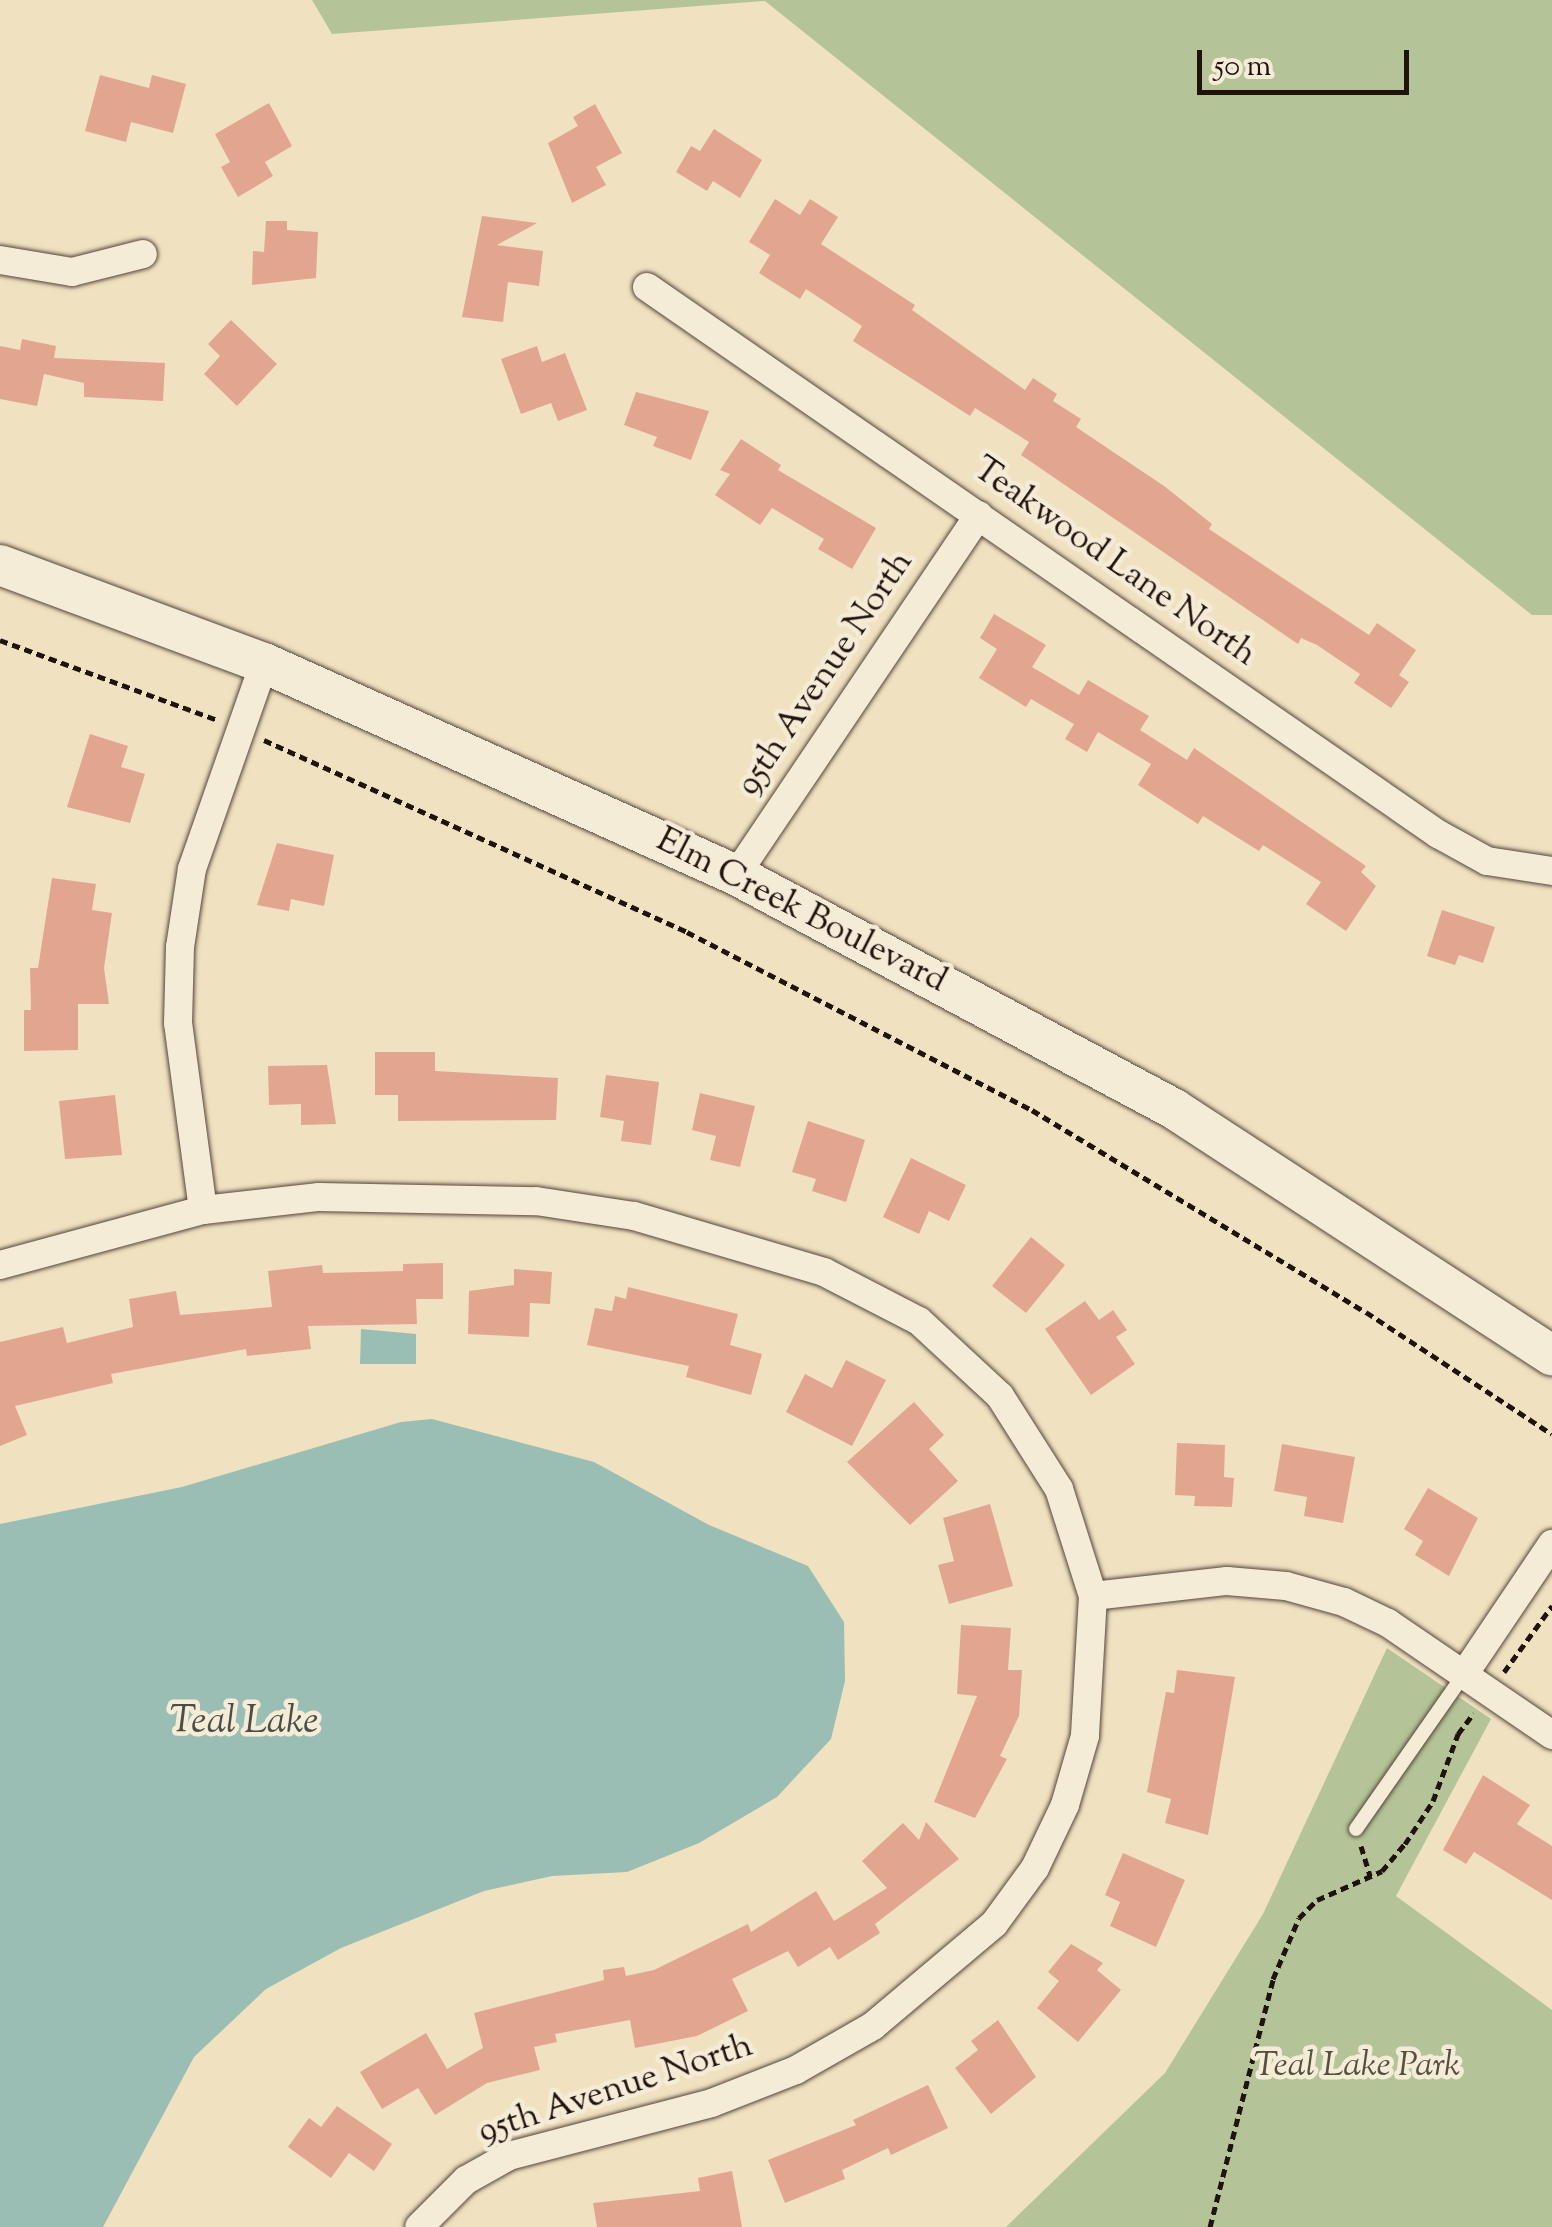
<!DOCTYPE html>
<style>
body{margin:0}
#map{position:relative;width:1552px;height:2227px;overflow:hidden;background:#f0e1c1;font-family:"Sorts Mill Goudy",serif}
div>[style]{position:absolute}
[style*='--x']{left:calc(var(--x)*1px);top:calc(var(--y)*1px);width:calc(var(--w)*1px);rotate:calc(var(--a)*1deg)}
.green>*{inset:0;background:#b4c498}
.water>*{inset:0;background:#9abeb3}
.building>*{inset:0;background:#e2a690}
.path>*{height:5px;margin-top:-2.5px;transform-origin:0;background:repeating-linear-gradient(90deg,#20120d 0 8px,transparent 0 13px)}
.roads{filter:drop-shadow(0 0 2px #54463a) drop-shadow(0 0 2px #54463a)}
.lane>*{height:14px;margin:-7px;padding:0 7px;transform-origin:7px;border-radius:7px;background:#f5ecd7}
.street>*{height:28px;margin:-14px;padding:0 14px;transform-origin:14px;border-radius:14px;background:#f5ecd7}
.secondary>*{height:40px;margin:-20px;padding:0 20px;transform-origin:20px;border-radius:20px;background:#f5ecd7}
span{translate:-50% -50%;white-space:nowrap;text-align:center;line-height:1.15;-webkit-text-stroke:9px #f5ecd7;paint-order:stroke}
.street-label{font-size:35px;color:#20120d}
.park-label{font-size:35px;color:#54503e;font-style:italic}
.water-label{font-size:38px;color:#4b4e47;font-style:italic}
.scale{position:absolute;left:1197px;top:50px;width:212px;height:45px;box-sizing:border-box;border:5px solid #20120d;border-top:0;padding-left:12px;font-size:30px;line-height:35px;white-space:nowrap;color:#20120d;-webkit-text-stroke:8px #f5ecd7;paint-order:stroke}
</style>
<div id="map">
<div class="green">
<i style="clip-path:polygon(312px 0,1552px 0,1552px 615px,1532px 615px,765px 1px,332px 34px)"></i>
<i style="clip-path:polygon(1387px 1648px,1491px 1719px,1396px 1896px,1552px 2010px,1552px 2227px,1006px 2227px,1165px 2073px,1263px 1914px)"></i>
</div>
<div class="water">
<i style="clip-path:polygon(361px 1329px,416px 1334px,416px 1364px,360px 1364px)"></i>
<i style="clip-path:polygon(432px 1419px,594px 1462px,709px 1525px,808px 1566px,844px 1622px,845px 1681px,831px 1739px,777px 1797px,699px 1843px,627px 1872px,552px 1876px,484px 1891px,341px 1948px,266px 1989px,194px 2057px,103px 2227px,0 2227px,0 1524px,182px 1487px,401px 1422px)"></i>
</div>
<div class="building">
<i style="clip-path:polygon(100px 75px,149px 88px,152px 75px,186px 84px,173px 133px,131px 122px,126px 142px,85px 131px)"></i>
<i style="clip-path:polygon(269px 103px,292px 146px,265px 162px,273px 176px,238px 197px,221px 167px,230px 162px,215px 134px)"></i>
<i style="clip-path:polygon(595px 104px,622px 153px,596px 167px,606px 185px,572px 203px,548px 143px,578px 126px,573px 117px)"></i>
<i style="clip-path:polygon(714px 129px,762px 160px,740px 198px,713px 181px,707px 191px,676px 172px,691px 146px,700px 151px)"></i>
<i style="clip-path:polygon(775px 199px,800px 215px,810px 199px,838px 217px,821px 244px,915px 305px,912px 310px,1025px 390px,1033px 378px,1057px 394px,1053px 401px,1081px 419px,1076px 427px,1164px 486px,1212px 524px,1209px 529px,1369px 635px,1377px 623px,1416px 650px,1399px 675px,1409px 682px,1391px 708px,1354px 683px,1360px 674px,1317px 645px,1301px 638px,1298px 644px,1021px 455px,1029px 442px,975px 408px,970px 416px,853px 341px,862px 326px,806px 289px,800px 299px,759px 273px,770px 255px,749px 242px)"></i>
<i style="clip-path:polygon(482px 216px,537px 223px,497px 245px,543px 251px,539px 286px,508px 282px,503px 322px,462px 317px)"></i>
<i style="clip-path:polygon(266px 221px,287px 221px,287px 230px,318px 232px,316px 278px,252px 285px,253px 251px,264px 252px)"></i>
<i style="clip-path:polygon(231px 320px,277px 364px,237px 406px,204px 374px,220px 356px,208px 344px)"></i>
<i style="clip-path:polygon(22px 339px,56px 346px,54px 358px,165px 363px,163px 401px,84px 397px,84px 383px,44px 374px,37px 406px,0 399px,0 346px,20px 350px)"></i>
<i style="clip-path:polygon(537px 346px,542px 362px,565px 353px,587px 410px,558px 421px,551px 403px,521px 414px,501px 359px)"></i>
<i style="clip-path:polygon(636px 392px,709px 411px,691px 460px,653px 446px,657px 437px,624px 425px)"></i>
<i style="clip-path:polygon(741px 439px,781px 465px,778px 470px,876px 528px,852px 569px,818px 549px,824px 539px,772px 508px,760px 525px,715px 495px,730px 474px,720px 470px)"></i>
<i style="clip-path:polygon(994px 614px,1046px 645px,1032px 667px,1079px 695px,1088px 680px,1149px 716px,1140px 730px,1187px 760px,1194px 748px,1366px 866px,1361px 872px,1376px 886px,1346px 931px,1306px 904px,1321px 882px,1263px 845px,1259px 851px,1203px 816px,1198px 824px,1138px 785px,1151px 764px,1098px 732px,1087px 752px,1065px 739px,1074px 724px,1031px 699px,1026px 707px,979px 678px,997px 649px,980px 638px)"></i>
<i style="clip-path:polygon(90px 734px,128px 746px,121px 767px,145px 774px,130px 823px,67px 807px)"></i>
<i style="clip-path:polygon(277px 843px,334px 855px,324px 906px,291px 899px,289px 911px,257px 905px)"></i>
<i style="clip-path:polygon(52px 878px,96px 884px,92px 910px,112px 913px,104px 968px,109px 1004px,78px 1004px,78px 1050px,24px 1051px,24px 1010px,31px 1010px,30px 968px,38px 968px)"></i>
<i style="clip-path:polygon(1442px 910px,1495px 927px,1483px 963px,1459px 955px,1455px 965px,1427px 956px)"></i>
<i style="clip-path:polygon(375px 1052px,435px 1052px,435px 1071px,558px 1078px,556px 1120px,398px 1121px,398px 1095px,375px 1095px)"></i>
<i style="clip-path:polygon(327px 1065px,336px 1124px,301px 1125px,301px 1104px,269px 1105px,268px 1066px)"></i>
<i style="clip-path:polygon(606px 1075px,659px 1082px,651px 1145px,621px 1141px,624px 1121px,600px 1117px)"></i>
<i style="clip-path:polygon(700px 1093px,755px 1106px,740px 1167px,710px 1160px,716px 1136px,692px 1130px)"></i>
<i style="clip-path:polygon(115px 1095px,122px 1155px,65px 1159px,59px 1101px)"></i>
<i style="clip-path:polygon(808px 1121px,865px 1140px,846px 1202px,812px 1191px,816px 1179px,792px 1172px)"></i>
<i style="clip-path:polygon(911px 1158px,966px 1185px,949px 1221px,929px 1211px,919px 1234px,883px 1217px)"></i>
<i style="clip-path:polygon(1031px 1237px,1065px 1265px,1026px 1313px,992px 1286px)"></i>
<i style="clip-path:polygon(443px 1263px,443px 1299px,416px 1299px,417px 1324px,308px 1326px,311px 1349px,247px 1356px,246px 1349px,111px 1374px,113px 1383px,15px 1406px,27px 1435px,0 1446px,0 1342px,63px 1327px,67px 1343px,133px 1327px,129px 1299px,176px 1291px,180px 1315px,272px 1307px,268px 1271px,322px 1265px,323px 1273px,403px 1271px,403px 1264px)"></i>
<i style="clip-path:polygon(514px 1269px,552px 1272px,550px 1304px,530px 1303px,529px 1337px,468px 1334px,469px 1291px,514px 1285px)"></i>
<i style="clip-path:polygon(628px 1287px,738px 1314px,730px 1345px,762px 1354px,751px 1395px,686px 1377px,689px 1366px,587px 1345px,595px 1308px,612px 1311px,615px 1296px,626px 1299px)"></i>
<i style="clip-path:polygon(1085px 1301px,1099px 1320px,1113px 1310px,1127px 1330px,1116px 1337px,1135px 1364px,1091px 1395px,1045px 1329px)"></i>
<i style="clip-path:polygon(846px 1360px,886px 1380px,852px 1446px,786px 1412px,805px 1374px,832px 1388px)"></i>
<i style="clip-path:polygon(914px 1402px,944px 1435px,929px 1449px,958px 1481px,910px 1525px,847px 1462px)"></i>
<i style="clip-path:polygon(1177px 1443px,1225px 1445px,1224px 1477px,1234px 1478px,1232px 1507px,1194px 1506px,1195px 1496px,1175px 1495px)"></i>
<i style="clip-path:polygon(1282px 1444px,1355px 1457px,1343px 1523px,1304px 1516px,1307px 1497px,1274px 1491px)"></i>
<i style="clip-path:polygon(1428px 1488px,1478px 1518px,1449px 1576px,1415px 1555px,1423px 1541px,1404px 1529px)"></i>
<i style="clip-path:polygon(990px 1504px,1013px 1586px,949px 1604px,938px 1565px,954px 1561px,943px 1518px)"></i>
<i style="clip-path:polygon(961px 1625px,1011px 1628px,1008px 1670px,1022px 1670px,1019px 1716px,1000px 1756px,1007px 1759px,975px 1818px,934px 1802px,977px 1696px,957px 1694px)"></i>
<i style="clip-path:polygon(1177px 1670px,1235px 1677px,1208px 1835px,1165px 1823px,1171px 1799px,1147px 1792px,1166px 1692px,1174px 1693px)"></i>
<i style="clip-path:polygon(1483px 1775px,1530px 1805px,1517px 1824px,1552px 1846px,1552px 1900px,1474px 1852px,1466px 1864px,1443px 1850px)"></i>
<i style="clip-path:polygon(926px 1822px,959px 1859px,875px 1924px,880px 1933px,838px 1960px,830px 1947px,798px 1967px,788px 1951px,732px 1979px,748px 2011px,697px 2036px,635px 2048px,630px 2020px,555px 2034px,557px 2042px,534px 2047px,540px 2070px,487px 2083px,435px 2115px,418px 2088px,382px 2109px,360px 2072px,426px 2033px,447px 2069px,483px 2048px,474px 2013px,604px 1980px,603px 1970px,624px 1967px,626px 1976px,654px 1970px,748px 1924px,751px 1932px,816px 1891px,834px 1921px,887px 1888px,862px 1861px,903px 1823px,919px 1840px)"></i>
<i style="clip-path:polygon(1123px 1853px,1185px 1880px,1156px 1947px,1110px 1926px,1120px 1902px,1105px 1895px)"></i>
<i style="clip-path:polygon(1071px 1944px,1103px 1963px,1097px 1970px,1121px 1990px,1078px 2042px,1037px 2008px,1059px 1981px,1048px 1972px)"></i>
<i style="clip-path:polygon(998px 2020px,1036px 2077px,991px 2114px,955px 2068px,978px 2050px,971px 2041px)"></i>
<i style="clip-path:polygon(928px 2085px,948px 2128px,891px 2155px,888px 2148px,842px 2170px,845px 2179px,785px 2203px,768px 2160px,856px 2125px,853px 2120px)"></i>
<i style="clip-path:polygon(337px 2106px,392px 2144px,374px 2171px,349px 2153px,331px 2178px,288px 2147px,309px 2118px,321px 2127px)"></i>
<i style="clip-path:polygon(732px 2171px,742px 2227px,597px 2227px,593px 2203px,700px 2191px,698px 2178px)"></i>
</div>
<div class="path">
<i style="--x:0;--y:640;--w:231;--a:20.2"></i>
<i style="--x:264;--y:740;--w:465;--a:24.4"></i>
<i style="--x:687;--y:932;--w:388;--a:27.3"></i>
<i style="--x:1032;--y:1110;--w:390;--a:31.2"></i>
<i style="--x:1366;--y:1312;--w:222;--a:33.3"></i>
<i style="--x:1504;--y:1672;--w:82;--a:-54"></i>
<i style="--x:1361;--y:1846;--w:31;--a:73"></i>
<i style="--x:1210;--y:2227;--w:256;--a:-75.7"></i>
<i style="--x:1273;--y:1979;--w:66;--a:-66.9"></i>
<i style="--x:1299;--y:1918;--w:25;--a:-45"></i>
<i style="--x:1317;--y:1900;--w:71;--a:-24"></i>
<i style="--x:1382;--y:1871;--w:35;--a:-50"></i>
<i style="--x:1405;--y:1844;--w:51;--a:-56.9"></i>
<i style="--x:1433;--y:1801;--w:72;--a:-69.5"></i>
<i style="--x:1458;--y:1734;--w:26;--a:-53"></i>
</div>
<div class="roads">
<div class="lane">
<i style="--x:1356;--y:1829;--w:189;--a:-55.1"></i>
</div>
<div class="street">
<i style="--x:0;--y:260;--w:73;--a:9.5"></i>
<i style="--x:72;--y:272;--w:73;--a:-14.2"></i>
<i style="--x:647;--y:287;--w:962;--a:34.67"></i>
<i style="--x:1438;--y:834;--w:56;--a:28.9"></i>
<i style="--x:1487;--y:861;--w:66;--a:8.7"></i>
<i style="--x:736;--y:875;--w:434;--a:-56"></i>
<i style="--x:203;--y:1210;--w:189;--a:-97.6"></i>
<i style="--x:178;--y:1023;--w:76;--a:-88.5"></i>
<i style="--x:180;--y:947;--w:79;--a:-81.3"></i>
<i style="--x:192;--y:869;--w:218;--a:-70.7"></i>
<i style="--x:0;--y:1265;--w:210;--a:-15.2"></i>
<i style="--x:203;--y:1210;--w:117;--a:-6.4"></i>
<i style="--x:319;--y:1197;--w:217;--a:1.1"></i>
<i style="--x:536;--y:1201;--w:99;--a:8.7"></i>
<i style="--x:634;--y:1216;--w:198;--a:16.4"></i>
<i style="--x:824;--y:1272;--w:107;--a:27.3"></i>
<i style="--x:919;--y:1321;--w:110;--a:42.8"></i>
<i style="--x:1000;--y:1396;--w:110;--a:57.6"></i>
<i style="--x:1059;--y:1489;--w:112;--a:72.4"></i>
<i style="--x:1093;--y:1596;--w:140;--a:93.3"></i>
<i style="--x:1085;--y:1736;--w:72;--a:106.2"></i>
<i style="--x:1065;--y:1805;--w:70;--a:115.5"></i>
<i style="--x:1035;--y:1868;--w:69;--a:126.2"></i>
<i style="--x:994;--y:1924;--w:158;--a:139.9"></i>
<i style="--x:873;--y:2026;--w:89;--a:150.3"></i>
<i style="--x:796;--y:2070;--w:90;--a:158.6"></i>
<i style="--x:712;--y:2103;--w:210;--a:165.4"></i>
<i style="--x:509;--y:2156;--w:49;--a:150.8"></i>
<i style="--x:466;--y:2180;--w:66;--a:135"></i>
<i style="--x:1093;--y:1596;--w:135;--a:-6.4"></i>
<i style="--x:1227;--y:1581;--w:59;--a:4.8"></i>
<i style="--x:1286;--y:1586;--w:60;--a:15.4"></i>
<i style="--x:1344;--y:1602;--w:49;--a:25.5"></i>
<i style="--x:1388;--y:1623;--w:199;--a:34.3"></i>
<i style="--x:1465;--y:1673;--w:156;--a:-56"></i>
</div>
<div class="secondary">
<i style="--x:0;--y:565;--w:282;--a:20.4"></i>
<i style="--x:264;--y:663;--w:517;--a:24.19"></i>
<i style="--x:736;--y:875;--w:497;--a:28.1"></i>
<i style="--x:1174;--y:1109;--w:451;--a:33.1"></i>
</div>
</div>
<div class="street-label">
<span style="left:1114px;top:563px;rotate:35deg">Teakwood Lane North</span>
<span style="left:826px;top:674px;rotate:-56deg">95th Avenue North</span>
<span style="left:801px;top:912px;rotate:27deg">Elm Creek Boulevard</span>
<span style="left:616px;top:2090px;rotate:-18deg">95th Avenue North</span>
</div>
<div class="park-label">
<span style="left:1357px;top:2067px">Teal Lake Park</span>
</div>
<div class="water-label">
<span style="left:244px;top:1724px">Teal Lake</span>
</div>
<div class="scale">50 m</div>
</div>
